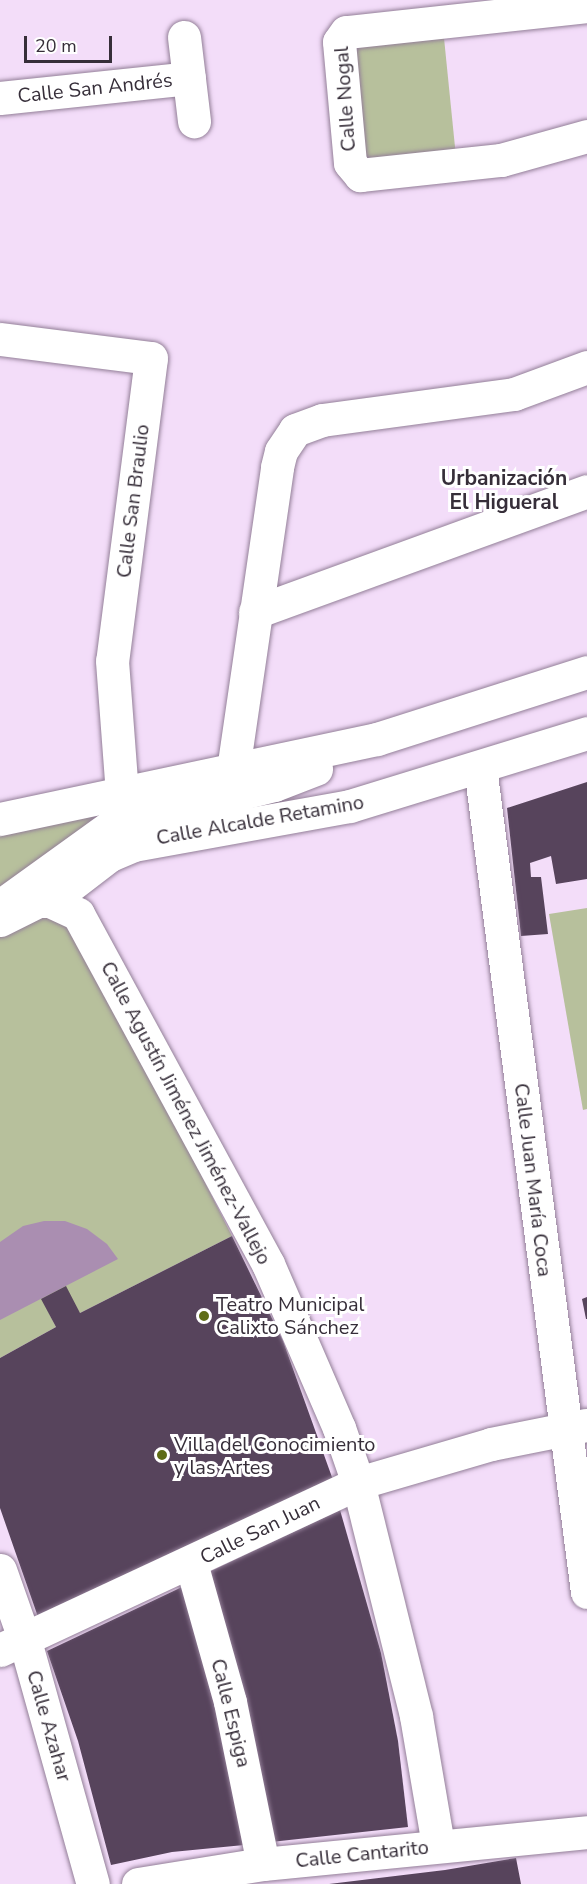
<!DOCTYPE html>
<meta charset="utf-8">
<style>
body{margin:0}
#map{position:relative;width:587px;height:1884px;overflow:hidden;background:#f3ddf9;font-family:"Nunito Sans",sans-serif}
div>[style]{position:absolute}
[style*='--x']{left:calc(var(--x)*1px);top:calc(var(--y)*1px);width:calc(var(--w)*1px);rotate:calc(var(--a)*1deg)}
.green>*{inset:0;background:#b7c09c}
.water>*{inset:0;background:#aa8eb1}
.building>*{inset:0;background:#57445c}
.roads{filter:drop-shadow(0 0 2px #937f98) drop-shadow(0 0 2px #937f98)}
.minor>*{height:33px;margin:-16.5px;padding:0 16.5px;transform-origin:16.5px;border-radius:16.5px;background:#fff}
.dots>*{width:16px;height:16px;translate:-50% -50%;box-sizing:border-box;border:3px solid #fff;border-radius:50%}
span{translate:-50% -50%;white-space:nowrap;text-align:center;line-height:1.15;-webkit-text-stroke:6px #fff;paint-order:stroke}
.street-label{font-size:20px;color:#362e39}
.poi-label{font-size:20px;color:#362e39}
.left{translate:0 -50%;text-align:left}
.neighbourhood-label{font-size:21px;color:#362e39;font-weight:700}
.scale{position:absolute;left:24px;top:36px;width:88px;height:27px;box-sizing:border-box;border:3px solid #362e39;border-top:0;padding-left:8px;font-size:18px;line-height:21px;white-space:nowrap;color:#362e39;-webkit-text-stroke:4px #fff;paint-order:stroke}
</style>
<div id="map">
<div class="green">
<i style="clip-path:polygon(444px 38px,456px 157px,361px 165px,349px 46px)"></i>
<i style="clip-path:polygon(98px 815px,0 896px,0 831px)"></i>
<i style="clip-path:polygon(587px 908px,587px 1109px,583px 1110px,549px 914px)"></i>
<i style="clip-path:polygon(27px 912px,73px 921px,232px 1236px,80px 1313px,42px 1299px,56px 1327px,0 1358px,0 928px)"></i>
</div>
<div class="water">
<i style="clip-path:polygon(44px 1221px,65px 1221px,87px 1229px,107px 1244px,118px 1259px,0 1320px,0 1242px,23px 1226px)"></i>
</div>
<div class="building">
<i style="clip-path:polygon(587px 782px,587px 879px,556px 884px,551px 856px,530px 863px,531px 877px,541px 877px,548px 934px,521px 936px,507px 808px)"></i>
<i style="clip-path:polygon(232px 1236px,283px 1341px,333px 1480px,38px 1617px,0 1508px,0 1358px,56px 1327px,41px 1299px,66px 1286px,80px 1313px)"></i>
<i style="clip-path:polygon(587px 1297px,587px 1319px,586px 1319px,582px 1299px)"></i>
<i style="clip-path:polygon(340px 1510px,381px 1653px,398px 1741px,408px 1827px,271px 1842px,207px 1573px)"></i>
<i style="clip-path:polygon(182px 1587px,206px 1659px,244px 1845px,172px 1852px,111px 1865px,78px 1741px,47px 1651px)"></i>
<i style="clip-path:polygon(516px 1858px,521px 1884px,329px 1884px,445px 1870px)"></i>
</div>
<div class="roads">
<div class="minor">
<i style="--x:587;--y:6;--w:242;--a:173.8"></i>
<i style="--x:346;--y:32;--w:12;--a:125"></i>
<i style="--x:339;--y:42;--w:121;--a:84.8"></i>
<i style="--x:350;--y:163;--w:16;--a:50"></i>
<i style="--x:360;--y:175;--w:142;--a:-6.1"></i>
<i style="--x:501;--y:160;--w:89;--a:-15.6"></i>
<i style="--x:184;--y:37;--w:85;--a:83.2"></i>
<i style="--x:0;--y:98;--w:190;--a:-6"></i>
<i style="--x:0;--y:339;--w:152;--a:7.2"></i>
<i style="--x:151;--y:358;--w:305;--a:97.3"></i>
<i style="--x:112;--y:661;--w:134;--a:85.7"></i>
<i style="--x:255;--y:612;--w:353;--a:-20"></i>
<i style="--x:480;--y:767;--w:832;--a:82.61"></i>
<i style="--x:142;--y:816;--w:27;--a:-39"></i>
<i style="--x:163;--y:799;--w:63;--a:-15.6"></i>
<i style="--x:224;--y:782;--w:15;--a:-53"></i>
<i style="--x:233;--y:770;--w:306;--a:-81.7"></i>
<i style="--x:277;--y:467;--w:16;--a:-76"></i>
<i style="--x:281;--y:451;--w:25;--a:-56"></i>
<i style="--x:295;--y:430;--w:29;--a:-20"></i>
<i style="--x:322;--y:420;--w:194;--a:-7.7"></i>
<i style="--x:514;--y:394;--w:78;--a:-20.3"></i>
<i style="--x:0;--y:819;--w:385;--a:-12"></i>
<i style="--x:377;--y:739;--w:220;--a:-17.7"></i>
<i style="--x:50;--y:901;--w:76;--a:-37.5"></i>
<i style="--x:110;--y:855;--w:25;--a:-23"></i>
<i style="--x:133;--y:845;--w:220;--a:-10.2"></i>
<i style="--x:350;--y:806;--w:248;--a:-17.1"></i>
<i style="--x:3;--y:904;--w:133;--a:-35.8"></i>
<i style="--x:111;--y:826;--w:168;--a:-14.1"></i>
<i style="--x:274;--y:785;--w:45;--a:-20.9"></i>
<i style="--x:0;--y:920;--w:42;--a:-26.6"></i>
<i style="--x:38;--y:901;--w:12;--a:0"></i>
<i style="--x:50;--y:901;--w:31;--a:25"></i>
<i style="--x:78;--y:914;--w:398;--a:61.5"></i>
<i style="--x:268;--y:1264;--w:179;--a:66.6"></i>
<i style="--x:339;--y:1428;--w:58;--a:70.9"></i>
<i style="--x:358;--y:1483;--w:240;--a:76"></i>
<i style="--x:416;--y:1716;--w:131;--a:80.3"></i>
<i style="--x:191;--y:1563;--w:144;--a:74.3"></i>
<i style="--x:230;--y:1702;--w:165;--a:78.5"></i>
<i style="--x:0;--y:1570;--w:75;--a:70.6"></i>
<i style="--x:25;--y:1641;--w:252;--a:74.4"></i>
<i style="--x:0;--y:1650;--w:395;--a:-25"></i>
<i style="--x:358;--y:1483;--w:139;--a:-16.3"></i>
<i style="--x:491;--y:1444;--w:97;--a:-11.3"></i>
<i style="--x:138;--y:1884;--w:127;--a:-9.1"></i>
<i style="--x:263;--y:1864;--w:326;--a:-5.6"></i>
</div>
</div>
<div class="dots">
<i style="left:204px;top:1316px;background:#5e6c16"></i>
<i style="left:162px;top:1455px;background:#5e6c16"></i>
</div>
<div class="street-label">
<span style="left:95px;top:88px;rotate:-6deg">Calle San Andrés</span>
<span style="left:345px;top:99px;rotate:-94deg">Calle Nogal</span>
<span style="left:133px;top:501px;rotate:-83deg">Calle San Braulio</span>
<span style="left:260px;top:820px;rotate:-10deg">Calle Alcalde Retamino</span>
<span style="left:186px;top:1113px;rotate:62deg">Calle Agustín Jiménez Jiménez-Vallejo</span>
<span style="left:533px;top:1180px;rotate:83deg">Calle Juan María Coca</span>
<span style="left:260px;top:1530px;rotate:-26deg">Calle San Juan</span>
<span style="left:231px;top:1713px;rotate:76deg">Calle Espiga</span>
<span style="left:49px;top:1726px;rotate:74deg">Calle Azahar</span>
<span style="left:362px;top:1854px;rotate:-6deg">Calle Cantarito</span>
</div>
<div class="poi-label">
<span class="left" style="left:216px;top:1316px">Teatro Municipal<br>Calixto Sánchez</span>
<span class="left" style="left:174px;top:1456px">Villa del Conocimiento<br>y las Artes</span>
</div>
<div class="neighbourhood-label">
<span style="left:504px;top:490px">Urbanización<br>El Higueral</span>
</div>
<div class="scale">20 m</div>
</div>
